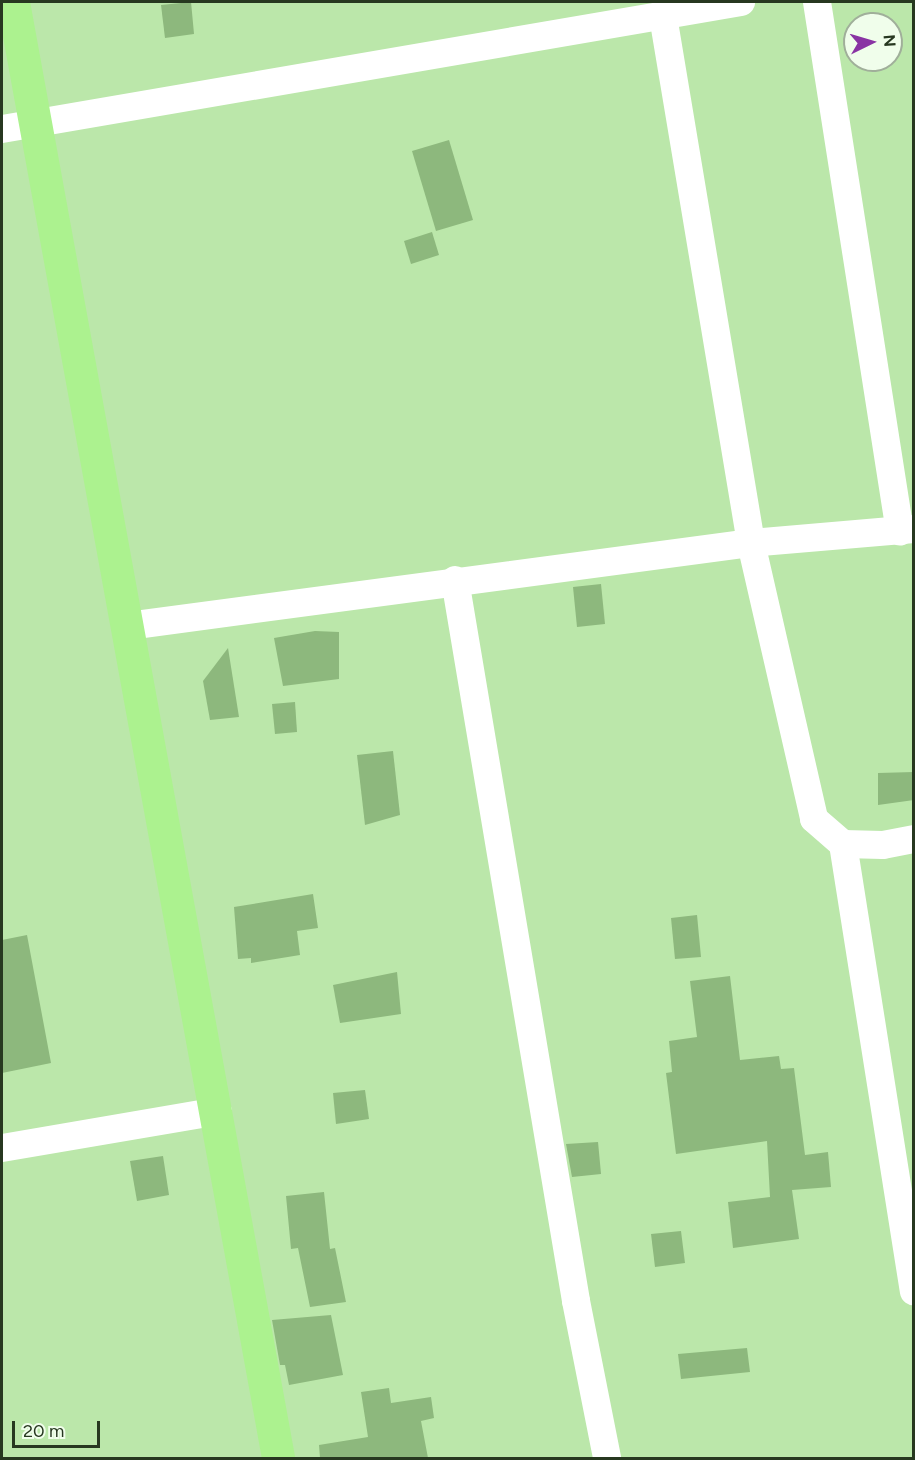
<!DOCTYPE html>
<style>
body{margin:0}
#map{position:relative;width:915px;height:1460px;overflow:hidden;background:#bbe7aa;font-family:Figtree,sans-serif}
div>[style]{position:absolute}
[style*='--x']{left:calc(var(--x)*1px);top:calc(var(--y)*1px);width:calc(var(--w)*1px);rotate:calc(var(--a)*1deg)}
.building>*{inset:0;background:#8db87d}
.minor>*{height:28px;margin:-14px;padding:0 14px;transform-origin:14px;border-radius:14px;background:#fff}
.trunk>*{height:33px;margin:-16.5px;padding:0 16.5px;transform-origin:16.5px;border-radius:16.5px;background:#acf28f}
span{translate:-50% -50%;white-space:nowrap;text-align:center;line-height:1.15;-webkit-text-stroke:6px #f0feeb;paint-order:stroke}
.frame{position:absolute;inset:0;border:3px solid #273820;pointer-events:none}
.north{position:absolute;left:843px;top:12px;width:60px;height:60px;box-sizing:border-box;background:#f0feeb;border:2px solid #a0af9a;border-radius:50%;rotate:85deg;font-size:16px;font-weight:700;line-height:24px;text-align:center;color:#273820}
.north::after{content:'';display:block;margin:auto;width:21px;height:27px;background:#8934a3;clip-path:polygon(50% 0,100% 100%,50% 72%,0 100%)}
.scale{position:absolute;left:12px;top:1421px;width:88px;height:27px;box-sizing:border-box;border:3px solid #273820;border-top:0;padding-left:8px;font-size:18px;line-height:21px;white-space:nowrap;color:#273820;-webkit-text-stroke:4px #f0feeb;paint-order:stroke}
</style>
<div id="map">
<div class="building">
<i style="clip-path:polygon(191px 2px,194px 34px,165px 38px,161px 5px)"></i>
<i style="clip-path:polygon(449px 140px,473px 220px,436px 231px,412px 151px)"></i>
<i style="clip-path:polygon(432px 232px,439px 255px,411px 264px,404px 241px)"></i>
<i style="clip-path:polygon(601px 584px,605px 624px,577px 627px,573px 587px)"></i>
<i style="clip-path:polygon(315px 631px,339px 632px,339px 679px,283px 686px,274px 638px)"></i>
<i style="clip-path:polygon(228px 648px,239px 717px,210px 720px,203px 681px)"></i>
<i style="clip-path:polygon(295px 702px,297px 732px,275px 734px,272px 704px)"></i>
<i style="clip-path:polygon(393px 751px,400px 815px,365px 825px,357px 755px)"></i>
<i style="clip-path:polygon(914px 772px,914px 800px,878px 805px,878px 773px)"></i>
<i style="clip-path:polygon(313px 894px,318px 928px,297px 931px,300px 955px,251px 963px,251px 958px,238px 959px,234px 907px)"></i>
<i style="clip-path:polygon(697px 915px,701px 957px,675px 959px,671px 918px)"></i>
<i style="clip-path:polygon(27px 935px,51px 1063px,2px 1073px,2px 940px)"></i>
<i style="clip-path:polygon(397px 972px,401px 1014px,340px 1023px,333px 985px)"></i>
<i style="clip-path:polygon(730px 976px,740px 1060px,779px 1056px,781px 1069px,794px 1068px,805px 1155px,828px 1152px,831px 1187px,792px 1190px,799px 1239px,733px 1248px,728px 1202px,770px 1197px,767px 1141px,676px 1154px,666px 1073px,672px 1072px,669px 1041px,697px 1037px,690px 981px)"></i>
<i style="clip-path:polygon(365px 1090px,369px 1119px,336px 1124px,333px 1093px)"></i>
<i style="clip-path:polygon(598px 1142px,601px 1174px,572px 1177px,566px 1144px)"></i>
<i style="clip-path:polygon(163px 1156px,169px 1195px,137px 1201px,130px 1161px)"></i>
<i style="clip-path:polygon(324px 1192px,330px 1249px,335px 1248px,346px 1302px,310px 1307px,298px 1248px,291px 1249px,286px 1196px)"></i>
<i style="clip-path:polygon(681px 1231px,685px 1263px,655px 1267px,651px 1234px)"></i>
<i style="clip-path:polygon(331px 1315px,343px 1375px,289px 1385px,285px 1365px,280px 1365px,272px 1320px)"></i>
<i style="clip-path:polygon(747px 1348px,750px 1372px,681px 1379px,678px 1354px)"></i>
<i style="clip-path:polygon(389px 1388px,391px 1403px,431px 1397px,434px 1418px,421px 1421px,428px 1458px,320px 1458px,319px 1445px,368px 1437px,361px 1392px)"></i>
</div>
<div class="minor">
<i style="--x:817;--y:2;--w:536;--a:81.1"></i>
<i style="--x:663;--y:16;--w:534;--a:80.52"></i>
<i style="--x:751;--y:543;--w:164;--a:-4.9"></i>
<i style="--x:2;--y:129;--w:750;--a:-9.75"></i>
<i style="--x:455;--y:580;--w:731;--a:80.47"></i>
<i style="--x:576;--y:1301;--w:160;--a:78.8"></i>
<i style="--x:128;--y:626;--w:629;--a:-7.59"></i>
<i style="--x:751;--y:543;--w:283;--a:77.1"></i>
<i style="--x:814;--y:819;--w:38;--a:41"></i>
<i style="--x:843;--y:844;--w:40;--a:1.4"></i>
<i style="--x:883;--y:845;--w:32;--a:-11"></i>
<i style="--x:843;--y:844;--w:453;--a:81"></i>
<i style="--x:2;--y:1148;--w:219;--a:-9.7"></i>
</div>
<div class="trunk">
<i style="--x:13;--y:2;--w:1480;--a:79.68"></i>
</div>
<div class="frame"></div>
<div class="north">N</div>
<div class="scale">20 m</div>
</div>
